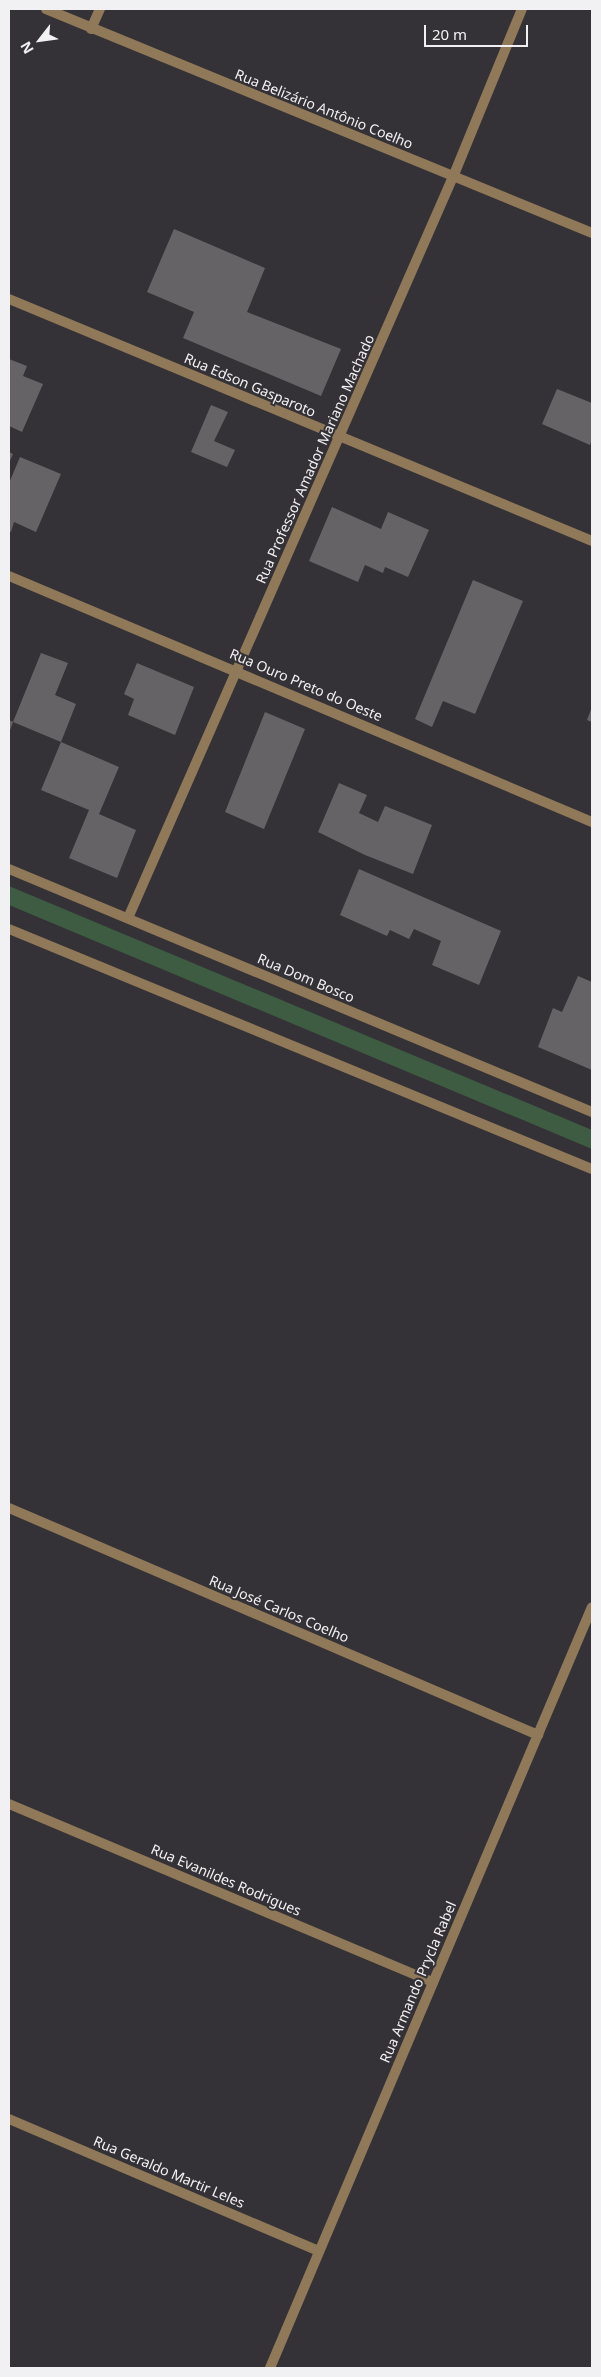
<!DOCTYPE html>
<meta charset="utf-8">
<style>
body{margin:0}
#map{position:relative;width:601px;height:2377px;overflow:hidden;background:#343236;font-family:"Noto Sans",sans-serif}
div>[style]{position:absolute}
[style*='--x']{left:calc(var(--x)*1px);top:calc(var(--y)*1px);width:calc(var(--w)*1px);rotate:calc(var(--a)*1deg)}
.green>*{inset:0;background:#3d5c41}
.building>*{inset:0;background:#666367}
.minor>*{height:10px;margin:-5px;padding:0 5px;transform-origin:5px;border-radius:5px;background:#907959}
span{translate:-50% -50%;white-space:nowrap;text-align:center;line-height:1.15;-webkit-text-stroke:4px #343236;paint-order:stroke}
.street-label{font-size:14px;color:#f1f0f2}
.frame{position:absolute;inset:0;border:10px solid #f1f0f2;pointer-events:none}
.north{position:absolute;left:15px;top:15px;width:50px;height:50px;-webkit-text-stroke:4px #343236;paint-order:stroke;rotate:240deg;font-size:14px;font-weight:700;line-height:20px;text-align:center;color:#f1f0f2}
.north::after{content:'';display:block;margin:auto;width:18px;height:22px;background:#f1f0f2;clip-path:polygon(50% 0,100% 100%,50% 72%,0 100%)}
.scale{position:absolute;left:424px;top:25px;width:104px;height:22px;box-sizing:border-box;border:2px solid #f1f0f2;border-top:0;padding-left:6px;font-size:15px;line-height:18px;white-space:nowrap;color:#f1f0f2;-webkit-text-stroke:4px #343236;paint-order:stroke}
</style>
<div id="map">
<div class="green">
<i style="clip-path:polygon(9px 886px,592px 1130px,592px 1149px,9px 905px)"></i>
</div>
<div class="building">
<i style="clip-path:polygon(174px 229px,265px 268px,247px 312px,341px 349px,321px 396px,183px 338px,194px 312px,147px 292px)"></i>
<i style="clip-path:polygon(9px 359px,27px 366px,23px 376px,43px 384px,22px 432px,9px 426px)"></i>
<i style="clip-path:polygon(557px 389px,592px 403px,592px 438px,590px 445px,542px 424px)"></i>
<i style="clip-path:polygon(211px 405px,228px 412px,214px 441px,235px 450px,227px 467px,191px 452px)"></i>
<i style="clip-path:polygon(9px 452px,13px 454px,9px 463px)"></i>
<i style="clip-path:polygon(20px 457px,61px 474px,36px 532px,14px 522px,11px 532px,9px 531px,9px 483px)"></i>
<i style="clip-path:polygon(332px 507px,381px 529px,388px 512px,429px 530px,408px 577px,385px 567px,383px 573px,365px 565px,358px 582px,309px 561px)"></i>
<i style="clip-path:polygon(473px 580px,523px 601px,475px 714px,443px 701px,432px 727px,415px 719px)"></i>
<i style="clip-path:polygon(41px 653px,68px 663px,55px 695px,76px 704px,61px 742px,13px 722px)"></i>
<i style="clip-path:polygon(137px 663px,194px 687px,175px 735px,128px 715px,134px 699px,124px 694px)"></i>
<i style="clip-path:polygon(592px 707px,592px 722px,587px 720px)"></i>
<i style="clip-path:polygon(265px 712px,305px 729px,264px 829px,225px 812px)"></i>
<i style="clip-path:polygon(9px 720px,13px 722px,9px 733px)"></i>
<i style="clip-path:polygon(61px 742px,119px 767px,99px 814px,136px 830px,117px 878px,69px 858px,89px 810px,41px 790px)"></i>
<i style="clip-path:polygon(339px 783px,367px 795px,359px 813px,378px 822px,385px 806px,432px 825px,413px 874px,365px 855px,318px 832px)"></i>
<i style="clip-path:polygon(359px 869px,501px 931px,479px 985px,432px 965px,441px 941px,414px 929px,409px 939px,390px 930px,387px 936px,340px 915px)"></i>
<i style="clip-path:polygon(578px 976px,592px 982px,592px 1070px,538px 1047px,553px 1008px,562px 1012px)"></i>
</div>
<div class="minor">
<i style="--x:46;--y:9;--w:590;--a:22.31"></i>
<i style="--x:91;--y:29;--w:22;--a:-66"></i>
<i style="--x:9;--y:299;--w:631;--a:22.54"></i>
<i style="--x:9;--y:576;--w:633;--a:22.88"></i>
<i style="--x:9;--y:869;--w:632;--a:22.63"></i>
<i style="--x:128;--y:918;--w:809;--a:-66.32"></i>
<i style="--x:453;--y:177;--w:182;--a:-67.7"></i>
<i style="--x:9;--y:929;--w:630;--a:22.38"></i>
<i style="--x:9;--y:1508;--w:576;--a:23.22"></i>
<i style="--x:9;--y:1804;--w:460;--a:22.8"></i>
<i style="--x:9;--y:2119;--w:337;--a:23.1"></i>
<i style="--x:270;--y:2368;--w:826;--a:-67.07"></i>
</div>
<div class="street-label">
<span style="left:324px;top:109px;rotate:22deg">Rua Belizário Antônio Coelho</span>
<span style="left:250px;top:385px;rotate:23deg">Rua Edson Gasparoto</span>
<span style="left:315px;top:459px;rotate:-66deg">Rua Professor Amador Mariano Machado</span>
<span style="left:306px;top:685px;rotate:23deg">Rua Ouro Preto do Oeste</span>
<span style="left:306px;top:978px;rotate:23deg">Rua Dom Bosco</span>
<span style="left:279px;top:1609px;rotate:23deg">Rua José Carlos Coelho</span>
<span style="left:226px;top:1880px;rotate:23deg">Rua Evanildes Rodrigues</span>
<span style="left:418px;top:1982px;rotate:-67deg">Rua Armando Prycla Rabel</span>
<span style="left:169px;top:2172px;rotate:23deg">Rua Geraldo Martir Leles</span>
</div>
<div class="frame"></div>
<div class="north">N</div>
<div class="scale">20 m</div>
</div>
